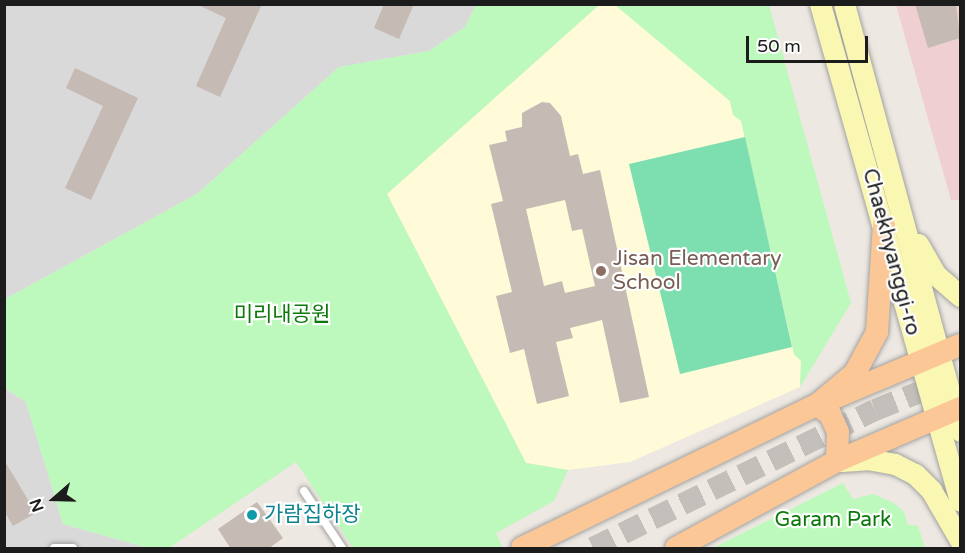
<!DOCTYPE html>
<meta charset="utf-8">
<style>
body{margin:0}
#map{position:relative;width:965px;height:553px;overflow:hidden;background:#ede8e1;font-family:"Varela Round","Noto Sans KR",sans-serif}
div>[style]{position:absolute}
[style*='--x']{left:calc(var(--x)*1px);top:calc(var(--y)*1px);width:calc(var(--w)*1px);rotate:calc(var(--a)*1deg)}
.residential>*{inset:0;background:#dad9d9}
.commercial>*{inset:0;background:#efcfd1}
.education>*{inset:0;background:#fffbd8}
.park>*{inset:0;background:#bdf9bc}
.pitch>*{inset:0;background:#7ddeb0}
.building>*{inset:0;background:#c5bab4}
.primary-tunnel>*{height:22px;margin-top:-11px;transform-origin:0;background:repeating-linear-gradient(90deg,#c3bfba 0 22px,transparent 0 33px)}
.roads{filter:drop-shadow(0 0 2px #a3a3a3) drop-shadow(0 0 2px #a3a3a3)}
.lane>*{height:8px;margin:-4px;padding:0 4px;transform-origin:4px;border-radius:4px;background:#fff}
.secondary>*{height:21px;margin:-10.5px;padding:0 10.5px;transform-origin:10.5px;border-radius:10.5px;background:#faf7b3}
.primary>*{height:22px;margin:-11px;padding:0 11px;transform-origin:11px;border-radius:11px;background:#fcc797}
.dots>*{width:16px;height:16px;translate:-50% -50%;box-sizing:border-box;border:3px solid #fff;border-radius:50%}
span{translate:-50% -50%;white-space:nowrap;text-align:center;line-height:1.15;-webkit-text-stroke:4.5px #fff;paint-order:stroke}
.street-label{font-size:21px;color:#1c1c1c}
.education-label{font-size:21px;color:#785e54}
.left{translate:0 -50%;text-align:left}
.park-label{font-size:21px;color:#0b790a}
.culture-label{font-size:21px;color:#0d838f}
.frame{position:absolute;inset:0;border:6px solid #1c1c1c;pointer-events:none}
.north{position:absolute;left:24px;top:469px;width:60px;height:60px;-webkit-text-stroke:4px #fff;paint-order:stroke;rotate:250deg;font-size:16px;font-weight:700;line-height:24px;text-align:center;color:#1c1c1c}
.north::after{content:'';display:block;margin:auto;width:21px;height:27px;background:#1c1c1c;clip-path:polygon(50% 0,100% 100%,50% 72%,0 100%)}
.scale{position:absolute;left:746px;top:36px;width:122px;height:27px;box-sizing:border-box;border:3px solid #1c1c1c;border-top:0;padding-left:8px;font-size:18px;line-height:21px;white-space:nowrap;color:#1c1c1c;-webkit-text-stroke:4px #fff;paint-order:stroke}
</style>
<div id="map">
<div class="residential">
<i style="clip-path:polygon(5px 5px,476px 5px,465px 27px,429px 51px,339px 67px,197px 194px,5px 299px)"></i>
<i style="clip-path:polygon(4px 388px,26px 402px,63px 524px,148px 548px,5px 548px)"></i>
</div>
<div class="commercial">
<i style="clip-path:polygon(896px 5px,960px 5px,960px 200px,951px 200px)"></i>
</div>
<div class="education">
<i style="clip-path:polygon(599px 5px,615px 5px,636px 21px,730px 101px,733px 115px,741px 120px,794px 354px,801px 361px,800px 387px,630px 462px,568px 470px,526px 463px,387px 194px)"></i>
</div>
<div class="park">
<i style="clip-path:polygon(476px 5px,599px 5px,387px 194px,526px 463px,568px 470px,554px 501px,496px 533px,503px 548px,353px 548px,296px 462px,169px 548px,148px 548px,63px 524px,26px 402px,5px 388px,5px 299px,197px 194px,339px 67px,429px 51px,465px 27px)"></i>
<i style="clip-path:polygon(615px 5px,769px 5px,851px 303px,800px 387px,801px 361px,794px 354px,741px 121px,733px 115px,730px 101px)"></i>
<i style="clip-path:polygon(843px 483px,853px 499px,873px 494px,894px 503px,904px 512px,908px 525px,918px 526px,925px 548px,713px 548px)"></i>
</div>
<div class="pitch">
<i style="clip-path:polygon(745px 137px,792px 347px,680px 374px,629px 164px)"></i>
</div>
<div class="building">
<i style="clip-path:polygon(196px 4px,262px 4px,220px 97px,196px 86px,226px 18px)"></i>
<i style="clip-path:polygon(384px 4px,414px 4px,399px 39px,374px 28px)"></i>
<i style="clip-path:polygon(915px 4px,956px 4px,960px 38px,928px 48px)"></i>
<i style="clip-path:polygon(75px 68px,138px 98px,91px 200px,65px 188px,103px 106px,66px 88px)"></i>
<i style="clip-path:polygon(evenodd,542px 102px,550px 103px,561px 116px,570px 156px,578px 154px,583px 174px,600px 170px,649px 397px,620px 403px,602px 320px,570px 328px,573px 338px,556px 342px,569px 396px,537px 404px,524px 349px,510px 353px,496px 296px,512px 292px,491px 204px,503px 201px,489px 145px,507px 141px,505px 131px,522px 127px,522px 113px,542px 102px,565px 200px,572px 231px,582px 229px,595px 286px,565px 293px,562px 281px,544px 286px,526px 209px,565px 200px)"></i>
<i style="clip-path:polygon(4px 460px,36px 513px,13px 526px,4px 511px)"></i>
<i style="clip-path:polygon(257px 502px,283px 538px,268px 549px,231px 549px,218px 529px)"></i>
</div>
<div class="primary-tunnel">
<i style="--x:593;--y:548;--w:314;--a:-26.1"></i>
<i style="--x:875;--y:410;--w:92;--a:-21.8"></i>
</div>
<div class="roads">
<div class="lane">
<i style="--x:304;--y:491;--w:69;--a:56.3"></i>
<i style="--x:54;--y:548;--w:19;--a:0"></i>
</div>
<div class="secondary">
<i style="--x:820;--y:4;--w:516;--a:74.27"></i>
<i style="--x:844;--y:4;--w:442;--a:74.8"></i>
<i style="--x:918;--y:244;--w:36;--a:60"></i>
<i style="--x:936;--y:275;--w:32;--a:41"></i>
<i style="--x:841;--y:461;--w:26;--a:-4"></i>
<i style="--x:867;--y:459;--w:28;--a:10"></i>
<i style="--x:895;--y:464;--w:22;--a:27"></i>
<i style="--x:915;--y:474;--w:23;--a:45"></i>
<i style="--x:931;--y:490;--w:58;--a:59.9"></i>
</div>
<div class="primary">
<i style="--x:837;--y:461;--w:29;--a:-88"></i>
<i style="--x:838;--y:432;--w:20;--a:-114"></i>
<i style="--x:830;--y:414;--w:16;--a:-145"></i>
<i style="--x:817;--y:405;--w:50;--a:-40.1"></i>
<i style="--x:855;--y:373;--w:47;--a:-61.8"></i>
<i style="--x:877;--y:332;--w:107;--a:-86.3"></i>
<i style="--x:522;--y:548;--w:328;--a:-25.9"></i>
<i style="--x:817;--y:405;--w:155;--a:-22.8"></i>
<i style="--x:676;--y:548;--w:183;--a:-28.4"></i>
<i style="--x:837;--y:461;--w:134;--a:-23.3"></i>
</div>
</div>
<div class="dots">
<i style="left:601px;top:271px;background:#8d6e63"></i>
<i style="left:252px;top:515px;background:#0f9aa8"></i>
</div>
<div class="street-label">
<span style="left:891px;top:252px;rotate:75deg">Chaekhyanggi-ro</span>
</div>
<div class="education-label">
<span class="left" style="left:613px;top:271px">Jisan Elementary<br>School</span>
</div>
<div class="park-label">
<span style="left:282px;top:315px">미리내공원</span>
<span style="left:833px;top:520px">Garam Park</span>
</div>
<div class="culture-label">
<span class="left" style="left:264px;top:515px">가람집하장</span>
</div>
<div class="frame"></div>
<div class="north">N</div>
<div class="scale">50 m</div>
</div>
